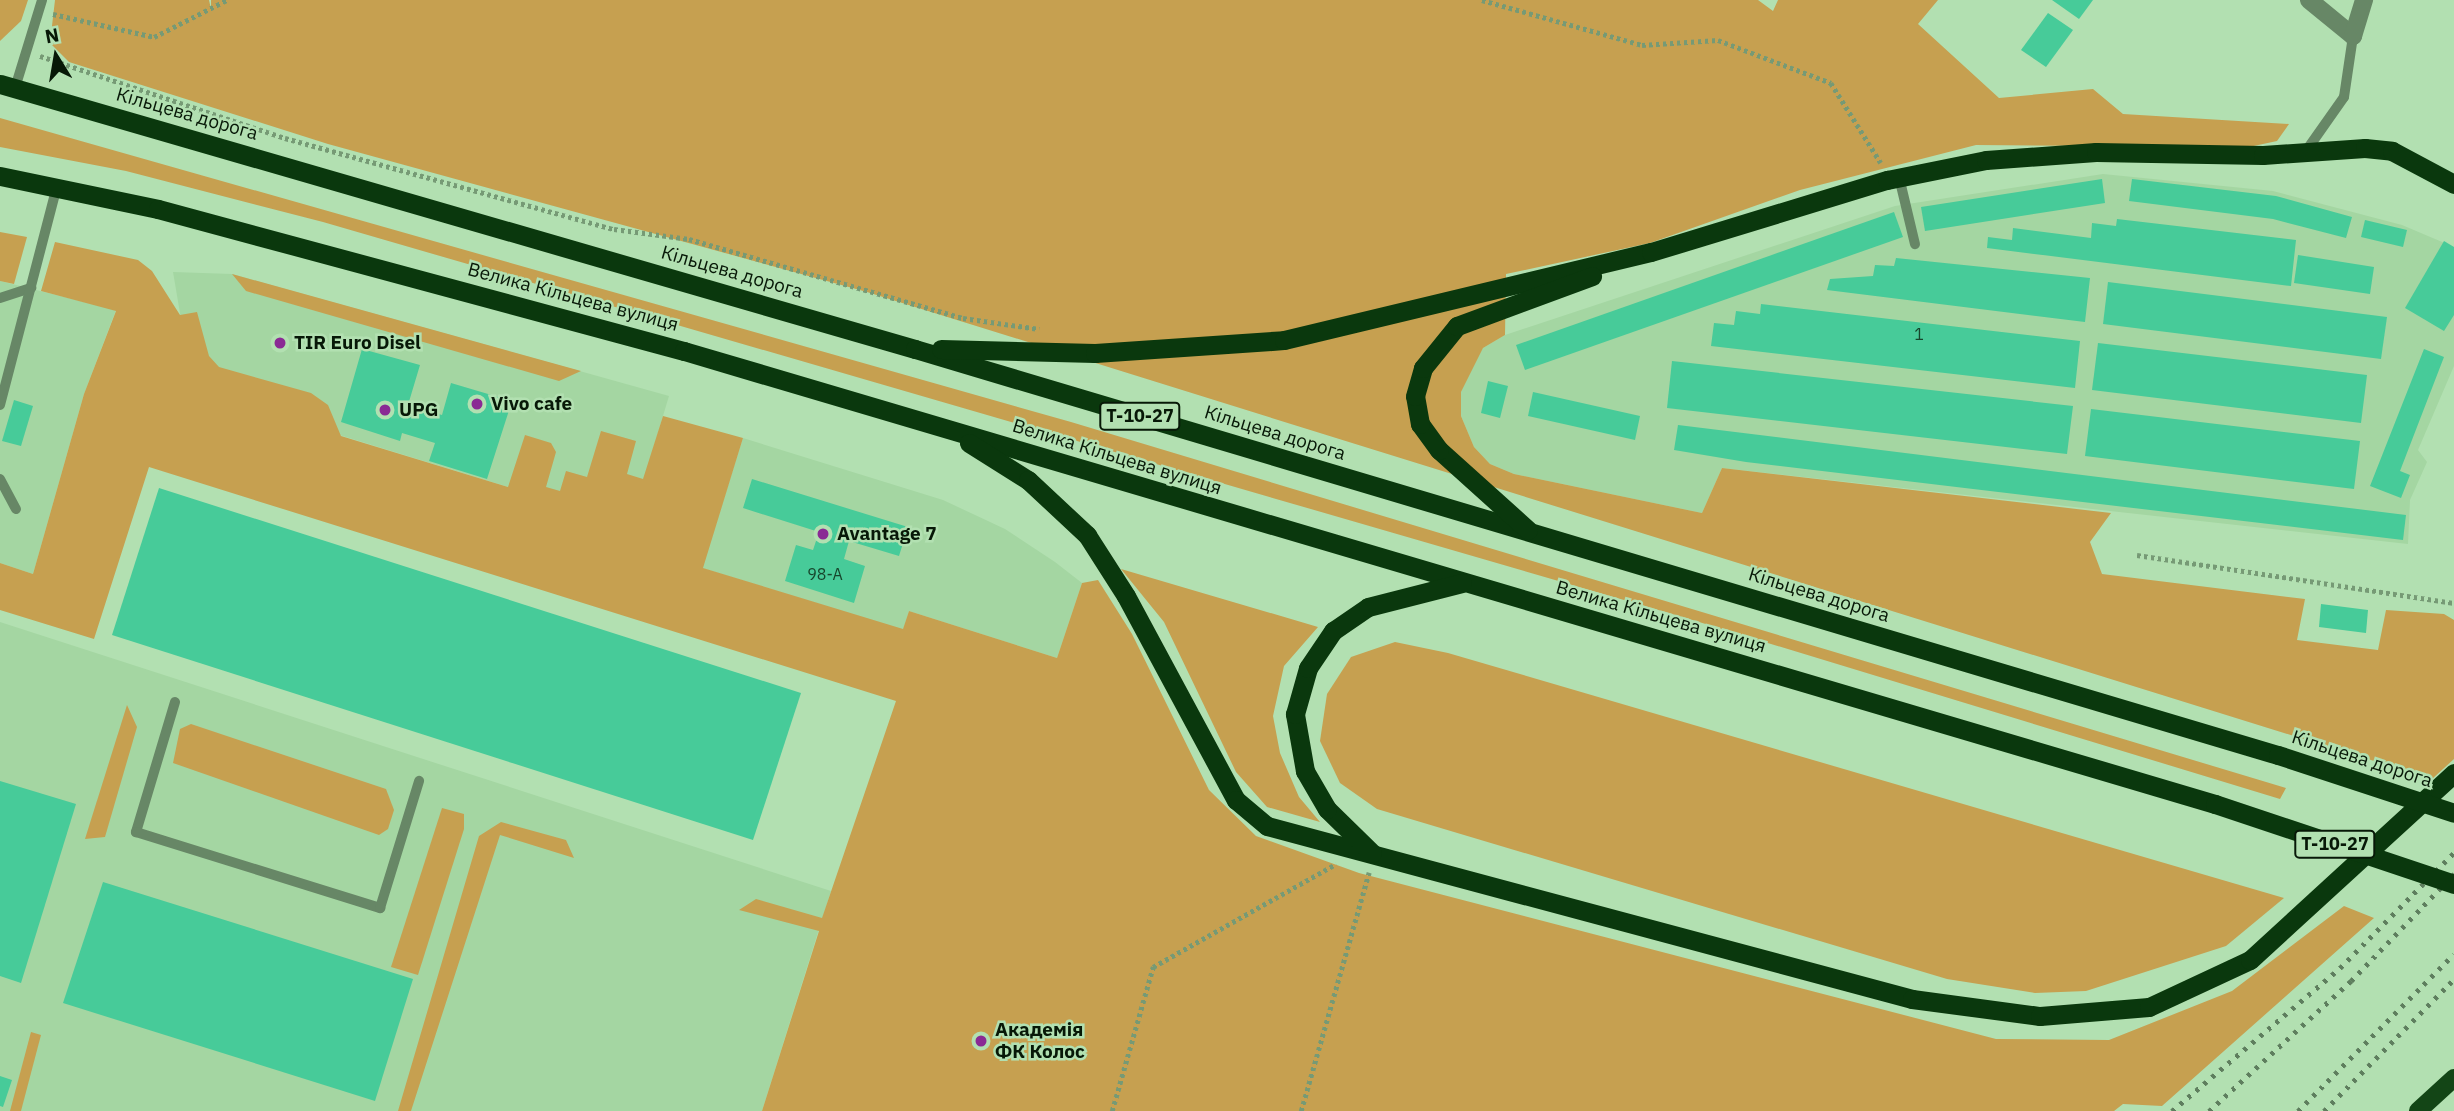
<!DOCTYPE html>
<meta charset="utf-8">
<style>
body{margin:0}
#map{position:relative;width:2454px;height:1111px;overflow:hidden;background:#b2e0b1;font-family:"IBM Plex Sans",sans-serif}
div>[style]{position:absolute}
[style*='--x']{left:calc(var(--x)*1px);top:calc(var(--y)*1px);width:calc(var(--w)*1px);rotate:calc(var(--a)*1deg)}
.built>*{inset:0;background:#a4d6a2}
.green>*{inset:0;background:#c6a050}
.building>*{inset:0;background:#47cb99}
.path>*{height:4.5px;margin-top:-2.25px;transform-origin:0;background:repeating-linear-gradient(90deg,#769a75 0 3.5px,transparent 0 7px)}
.service>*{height:10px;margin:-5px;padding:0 5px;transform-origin:5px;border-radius:5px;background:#678766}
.minor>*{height:18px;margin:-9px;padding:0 9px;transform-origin:9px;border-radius:9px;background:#678766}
.primary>*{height:18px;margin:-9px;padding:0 9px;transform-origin:9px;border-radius:9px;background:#134516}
.trunk>*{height:19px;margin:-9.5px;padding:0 9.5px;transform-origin:9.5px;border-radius:9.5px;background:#0a380d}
.rail>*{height:5px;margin-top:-2.5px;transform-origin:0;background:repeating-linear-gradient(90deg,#5e7e5e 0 3.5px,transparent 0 10.5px)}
.trunk-bridge>*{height:19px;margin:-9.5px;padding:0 9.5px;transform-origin:9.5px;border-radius:9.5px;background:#0a380d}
.dots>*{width:19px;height:19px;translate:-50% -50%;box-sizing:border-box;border:4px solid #b2e0b1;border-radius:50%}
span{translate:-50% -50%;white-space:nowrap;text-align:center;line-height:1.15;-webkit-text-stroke:5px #b2e0b1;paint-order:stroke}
.number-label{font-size:16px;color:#17452c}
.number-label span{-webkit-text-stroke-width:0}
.shield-label span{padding:2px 5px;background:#b2e0b1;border:2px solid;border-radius:5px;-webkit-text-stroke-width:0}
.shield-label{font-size:18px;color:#071807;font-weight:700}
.street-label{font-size:19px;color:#071807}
.poi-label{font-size:19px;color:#071807;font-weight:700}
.left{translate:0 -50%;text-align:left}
.north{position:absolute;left:21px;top:21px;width:70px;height:70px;-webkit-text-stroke:5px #b2e0b1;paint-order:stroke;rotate:349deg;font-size:19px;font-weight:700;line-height:28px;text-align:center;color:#071807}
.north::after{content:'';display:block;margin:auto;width:24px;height:32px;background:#071807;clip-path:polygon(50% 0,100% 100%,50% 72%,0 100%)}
</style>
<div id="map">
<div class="built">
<i style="clip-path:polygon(2103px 174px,2273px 191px,2402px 225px,2454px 247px,2454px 366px,2418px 450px,2427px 462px,2410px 500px,2408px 544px,1722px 468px,1702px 513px,1514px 474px,1490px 464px,1474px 447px,1461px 416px,1461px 392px,1470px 367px,1483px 348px,1505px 335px,1895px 206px)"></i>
<i style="clip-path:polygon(173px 272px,232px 274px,669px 396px,635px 509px,606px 517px,193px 390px)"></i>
<i style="clip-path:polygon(0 281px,116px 310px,84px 394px,33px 574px,0 563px)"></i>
<i style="clip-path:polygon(743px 438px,943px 500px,1005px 529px,1055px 562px,1082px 583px,1057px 658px,909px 611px,903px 630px,702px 568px)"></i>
<i style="clip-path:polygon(0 622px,831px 891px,762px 1111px,0 1111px)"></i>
</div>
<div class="green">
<i style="clip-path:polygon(0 0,28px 0,21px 21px,0 41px)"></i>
<i style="clip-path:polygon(55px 0,209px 0,211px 9px,211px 0,1758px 0,1773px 11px,1778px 0,1938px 0,1918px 24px,1999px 98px,2093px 89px,2123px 114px,2289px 124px,2277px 141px,2249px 147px,1976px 145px,1800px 190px,1650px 243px,1506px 274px,1505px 335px,1483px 348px,1461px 392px,1461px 416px,1474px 447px,1490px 464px,1514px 474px,1702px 513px,1722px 468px,2111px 513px,2090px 542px,2102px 574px,2305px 599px,2297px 640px,2378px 650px,2386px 610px,2444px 614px,2454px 620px,2454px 759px,2432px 779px,867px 292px,328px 144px,69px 62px,50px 43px)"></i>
<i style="clip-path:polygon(0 118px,1071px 422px,2286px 788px,2280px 799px,1686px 618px,323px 222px,126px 171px,0 147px)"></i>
<i style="clip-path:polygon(0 232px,27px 237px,14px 284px,0 281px)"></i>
<i style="clip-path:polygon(55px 242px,138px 260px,152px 271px,180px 315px,197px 312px,209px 356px,219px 367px,311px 393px,328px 405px,341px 436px,508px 487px,525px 435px,551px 443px,556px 452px,546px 487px,560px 491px,566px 471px,587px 477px,601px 431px,636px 441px,627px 474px,643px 479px,663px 416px,743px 438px,703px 568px,903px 629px,909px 611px,1057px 658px,1082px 583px,1098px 580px,1132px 634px,1209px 790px,1256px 836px,1359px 873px,1996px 1039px,2109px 1040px,2232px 991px,2344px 906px,2374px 918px,2162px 1106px,2123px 1104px,2114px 1111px,762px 1111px,819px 931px,739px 910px,756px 899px,822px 918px,896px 701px,149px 467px,94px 639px,0 610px,0 563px,33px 574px,84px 394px,116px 311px,41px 291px)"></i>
<i style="clip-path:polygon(232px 274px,581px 371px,559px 381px,246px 291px)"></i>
<i style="clip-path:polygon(1121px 569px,1318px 627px,1284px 666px,1273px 716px,1280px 753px,1299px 797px,1320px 822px,1267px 807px,1236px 772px,1164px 622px)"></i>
<i style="clip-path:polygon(1395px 642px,1448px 653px,2284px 898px,2226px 946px,2086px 991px,2035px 993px,1947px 979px,1377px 809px,1340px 783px,1320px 741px,1327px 694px,1351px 657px)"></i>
<i style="clip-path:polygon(127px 705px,137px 727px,105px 837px,85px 839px)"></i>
<i style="clip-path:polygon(191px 724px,386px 789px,394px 810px,388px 829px,379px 835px,173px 763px,180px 729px)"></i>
<i style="clip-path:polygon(442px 808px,464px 814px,464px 829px,418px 975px,391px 967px)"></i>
<i style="clip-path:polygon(501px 822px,566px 840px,574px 858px,500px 835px,411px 1111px,398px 1111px,479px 836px)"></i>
<i style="clip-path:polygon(31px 1032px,41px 1035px,21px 1111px,10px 1111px)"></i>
</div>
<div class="building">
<i style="clip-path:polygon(2052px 0,2093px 0,2079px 19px)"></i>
<i style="clip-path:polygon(2048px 13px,2073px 30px,2046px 67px,2021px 50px)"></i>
<i style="clip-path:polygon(2102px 179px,2105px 203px,1925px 231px,1921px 207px)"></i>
<i style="clip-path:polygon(2132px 179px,2276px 196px,2352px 217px,2346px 238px,2273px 219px,2129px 201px)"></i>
<i style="clip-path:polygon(1894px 212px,1903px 237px,1525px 370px,1516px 345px)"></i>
<i style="clip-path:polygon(2117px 219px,2296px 240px,2291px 286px,1987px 248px,1988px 237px,2012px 240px,2013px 228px,2091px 238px,2092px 223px,2116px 226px)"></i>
<i style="clip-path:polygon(2365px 220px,2407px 230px,2403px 247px,2361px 237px)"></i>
<i style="clip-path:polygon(2444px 241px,2454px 247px,2454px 315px,2444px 331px,2405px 308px)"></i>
<i style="clip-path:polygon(2298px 255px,2374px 267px,2370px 294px,2294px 283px)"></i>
<i style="clip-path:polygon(1896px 258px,2090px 278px,2085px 322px,1827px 290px,1830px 279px,1873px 276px,1875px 265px,1894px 266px)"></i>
<i style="clip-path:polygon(2108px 282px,2387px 317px,2381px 359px,2103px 324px)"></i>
<i style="clip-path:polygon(1761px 304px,2080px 341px,2075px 388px,1711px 346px,1714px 323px,1734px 325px,1736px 311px,1760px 314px)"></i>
<i style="clip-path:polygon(2098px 343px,2367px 375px,2361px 423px,2092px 390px)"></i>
<i style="clip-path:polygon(362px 349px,420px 365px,408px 405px,442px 415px,451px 383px,512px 401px,487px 479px,429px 461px,435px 443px,402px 433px,400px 441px,341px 422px)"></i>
<i style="clip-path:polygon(2424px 349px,2444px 357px,2400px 471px,2410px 475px,2401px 498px,2370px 486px)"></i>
<i style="clip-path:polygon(1672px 361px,2073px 406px,2067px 454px,1667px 408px)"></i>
<i style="clip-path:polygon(1488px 381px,1508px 386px,1500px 418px,1481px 413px)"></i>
<i style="clip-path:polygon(1533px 392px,1640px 416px,1635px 440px,1528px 416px)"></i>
<i style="clip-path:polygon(14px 400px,33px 406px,21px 446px,2px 441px)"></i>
<i style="clip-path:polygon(2091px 409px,2360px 441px,2354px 489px,2085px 456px)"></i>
<i style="clip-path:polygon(1678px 425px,2406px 515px,2403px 540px,1746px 462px,1674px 450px)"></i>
<i style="clip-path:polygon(752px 479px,908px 527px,899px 556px,849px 541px,844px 559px,865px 566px,854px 603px,785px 581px,796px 545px,813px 550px,819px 532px,743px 508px)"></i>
<i style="clip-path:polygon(159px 488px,801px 693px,753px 840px,112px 635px)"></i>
<i style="clip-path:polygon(2321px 604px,2368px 610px,2366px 633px,2319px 627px)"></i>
<i style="clip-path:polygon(0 781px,76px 804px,21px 983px,0 976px)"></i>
<i style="clip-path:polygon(103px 882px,413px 979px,375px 1101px,63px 1003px)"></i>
<i style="clip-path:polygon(0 1076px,12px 1080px,3px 1107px,0 1106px)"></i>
</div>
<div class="path">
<i style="--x:1482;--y:0;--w:166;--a:15.7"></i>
<i style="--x:1642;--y:45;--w:76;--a:-3.8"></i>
<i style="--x:1718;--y:40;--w:121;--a:20.8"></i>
<i style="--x:1831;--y:83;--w:94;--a:58"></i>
<i style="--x:53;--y:14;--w:104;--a:12.8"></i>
<i style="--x:154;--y:37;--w:82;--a:-26.9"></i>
<i style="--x:40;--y:56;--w:258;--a:18.5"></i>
<i style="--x:285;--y:138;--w:341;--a:15.5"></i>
<i style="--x:614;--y:229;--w:76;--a:7.6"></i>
<i style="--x:689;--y:239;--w:285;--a:16.1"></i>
<i style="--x:963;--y:318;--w:77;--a:8.2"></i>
<i style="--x:2137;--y:555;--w:321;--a:8.6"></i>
<i style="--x:1112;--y:1111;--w:150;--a:-74.1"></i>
<i style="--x:1153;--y:967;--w:210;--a:-29.4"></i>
<i style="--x:1301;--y:1111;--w:248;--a:-74.1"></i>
</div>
<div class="service">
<i style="--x:15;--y:88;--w:92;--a:-72.9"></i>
<i style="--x:2306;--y:151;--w:66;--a:-54.9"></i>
<i style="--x:2344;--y:97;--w:62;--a:-81.6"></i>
<i style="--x:1899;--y:177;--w:69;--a:76.6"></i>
<i style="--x:0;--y:298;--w:33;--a:-18"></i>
<i style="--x:0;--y:405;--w:226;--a:-75.4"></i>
<i style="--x:0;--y:479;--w:34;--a:62"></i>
<i style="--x:175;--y:702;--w:136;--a:106.7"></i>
<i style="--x:136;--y:832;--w:256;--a:17.3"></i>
<i style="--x:380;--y:908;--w:133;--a:-72.9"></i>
</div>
<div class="minor">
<i style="--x:2309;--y:0;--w:57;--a:39.3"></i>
<i style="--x:2353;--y:36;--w:38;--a:-73"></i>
</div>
<div class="primary">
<i style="--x:2418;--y:1111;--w:49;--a:-42.5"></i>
</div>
<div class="trunk">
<i style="--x:0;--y:84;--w:953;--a:16.15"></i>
<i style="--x:915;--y:349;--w:1422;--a:16.59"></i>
<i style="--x:0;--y:176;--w:161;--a:11.8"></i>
<i style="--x:158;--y:209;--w:545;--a:15.11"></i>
<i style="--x:684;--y:351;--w:1597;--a:16.48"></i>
<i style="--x:941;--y:349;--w:154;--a:1.5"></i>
<i style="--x:1095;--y:353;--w:189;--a:-3.9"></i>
<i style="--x:1284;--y:340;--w:377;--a:-13.5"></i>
<i style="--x:1651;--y:252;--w:247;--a:-17"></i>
<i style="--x:1887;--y:180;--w:101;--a:-11.4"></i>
<i style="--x:1986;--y:160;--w:110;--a:-4.2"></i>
<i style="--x:2096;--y:152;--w:167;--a:1"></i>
<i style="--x:2263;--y:155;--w:102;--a:-3.9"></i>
<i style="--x:2365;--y:148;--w:27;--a:6"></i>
<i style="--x:2392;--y:151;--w:70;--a:28"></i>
<i style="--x:969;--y:443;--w:70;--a:32.1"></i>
<i style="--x:1028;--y:480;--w:81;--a:43"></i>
<i style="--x:1087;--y:535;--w:72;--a:57.4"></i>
<i style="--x:1126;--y:596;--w:232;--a:61.7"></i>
<i style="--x:1236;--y:800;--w:40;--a:40"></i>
<i style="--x:1267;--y:826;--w:668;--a:15.01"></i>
<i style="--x:1912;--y:999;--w:129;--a:7.6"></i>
<i style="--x:2040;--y:1016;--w:109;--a:-4.7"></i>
<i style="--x:2149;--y:1007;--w:111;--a:-25"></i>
<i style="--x:2250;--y:960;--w:277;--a:-42.5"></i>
<i style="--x:1528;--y:530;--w:120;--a:-138"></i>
<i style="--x:1439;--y:450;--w:32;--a:-126"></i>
<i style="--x:1420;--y:424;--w:28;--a:-100"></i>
<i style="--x:1415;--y:396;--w:29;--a:-74"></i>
<i style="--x:1423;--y:368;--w:54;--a:-51"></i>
<i style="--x:1457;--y:326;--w:144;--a:-20.3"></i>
<i style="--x:1372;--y:853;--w:63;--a:-135.6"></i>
<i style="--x:1327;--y:809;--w:44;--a:-120.1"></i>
<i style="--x:1305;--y:771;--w:58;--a:-100"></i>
<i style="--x:1295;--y:714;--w:48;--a:-74.2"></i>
<i style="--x:1308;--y:668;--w:45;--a:-56"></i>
<i style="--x:1333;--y:631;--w:42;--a:-34.4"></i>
<i style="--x:1368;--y:607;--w:97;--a:-14.3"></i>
</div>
<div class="rail">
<i style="--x:2172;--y:1111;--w:221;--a:-40.4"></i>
<i style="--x:2340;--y:968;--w:162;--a:-45.3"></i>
<i style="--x:2209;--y:1111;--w:193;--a:-42.5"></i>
<i style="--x:2351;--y:981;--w:149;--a:-46.1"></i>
<i style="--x:2298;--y:1111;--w:221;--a:-45.2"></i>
<i style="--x:2324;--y:1111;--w:185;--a:-45.4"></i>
</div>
<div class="trunk-bridge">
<i style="--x:2278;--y:755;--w:185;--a:18.2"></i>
<i style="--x:2215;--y:804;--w:252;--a:18.5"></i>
</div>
<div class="dots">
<i style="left:280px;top:343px;background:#8a2a94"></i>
<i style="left:477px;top:404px;background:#8a2a94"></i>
<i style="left:385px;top:410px;background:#8a2a94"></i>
<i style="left:823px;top:534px;background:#8a2a94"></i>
<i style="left:981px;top:1041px;background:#8a2a94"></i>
</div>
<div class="number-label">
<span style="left:1919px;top:334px">1</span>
<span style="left:825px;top:574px">98-А</span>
</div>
<div class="shield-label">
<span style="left:1140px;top:416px">Т-10-27</span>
<span style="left:2335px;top:844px">Т-10-27</span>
</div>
<div class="street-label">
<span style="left:187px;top:114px;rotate:16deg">Кільцева дорога</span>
<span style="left:732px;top:272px;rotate:16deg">Кільцева дорога</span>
<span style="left:573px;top:297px;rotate:15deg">Велика Кільцева вулиця</span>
<span style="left:1275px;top:433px;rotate:17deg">Кільцева дорога</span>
<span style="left:1117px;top:457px;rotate:17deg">Велика Кільцева вулиця</span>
<span style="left:1819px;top:595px;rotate:17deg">Кільцева дорога</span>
<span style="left:1661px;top:617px;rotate:16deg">Велика Кільцева вулиця</span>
<span style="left:2362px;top:759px;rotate:18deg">Кільцева дорога</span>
</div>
<div class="poi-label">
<span class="left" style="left:294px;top:343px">TIR Euro Disel</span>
<span class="left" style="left:491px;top:404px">Vivo cafe</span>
<span class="left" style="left:399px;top:410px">UPG</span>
<span class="left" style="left:837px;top:534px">Avantage 7</span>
<span class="left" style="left:995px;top:1041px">Академія<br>ФК Колос</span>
</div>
<div class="north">N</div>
</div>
